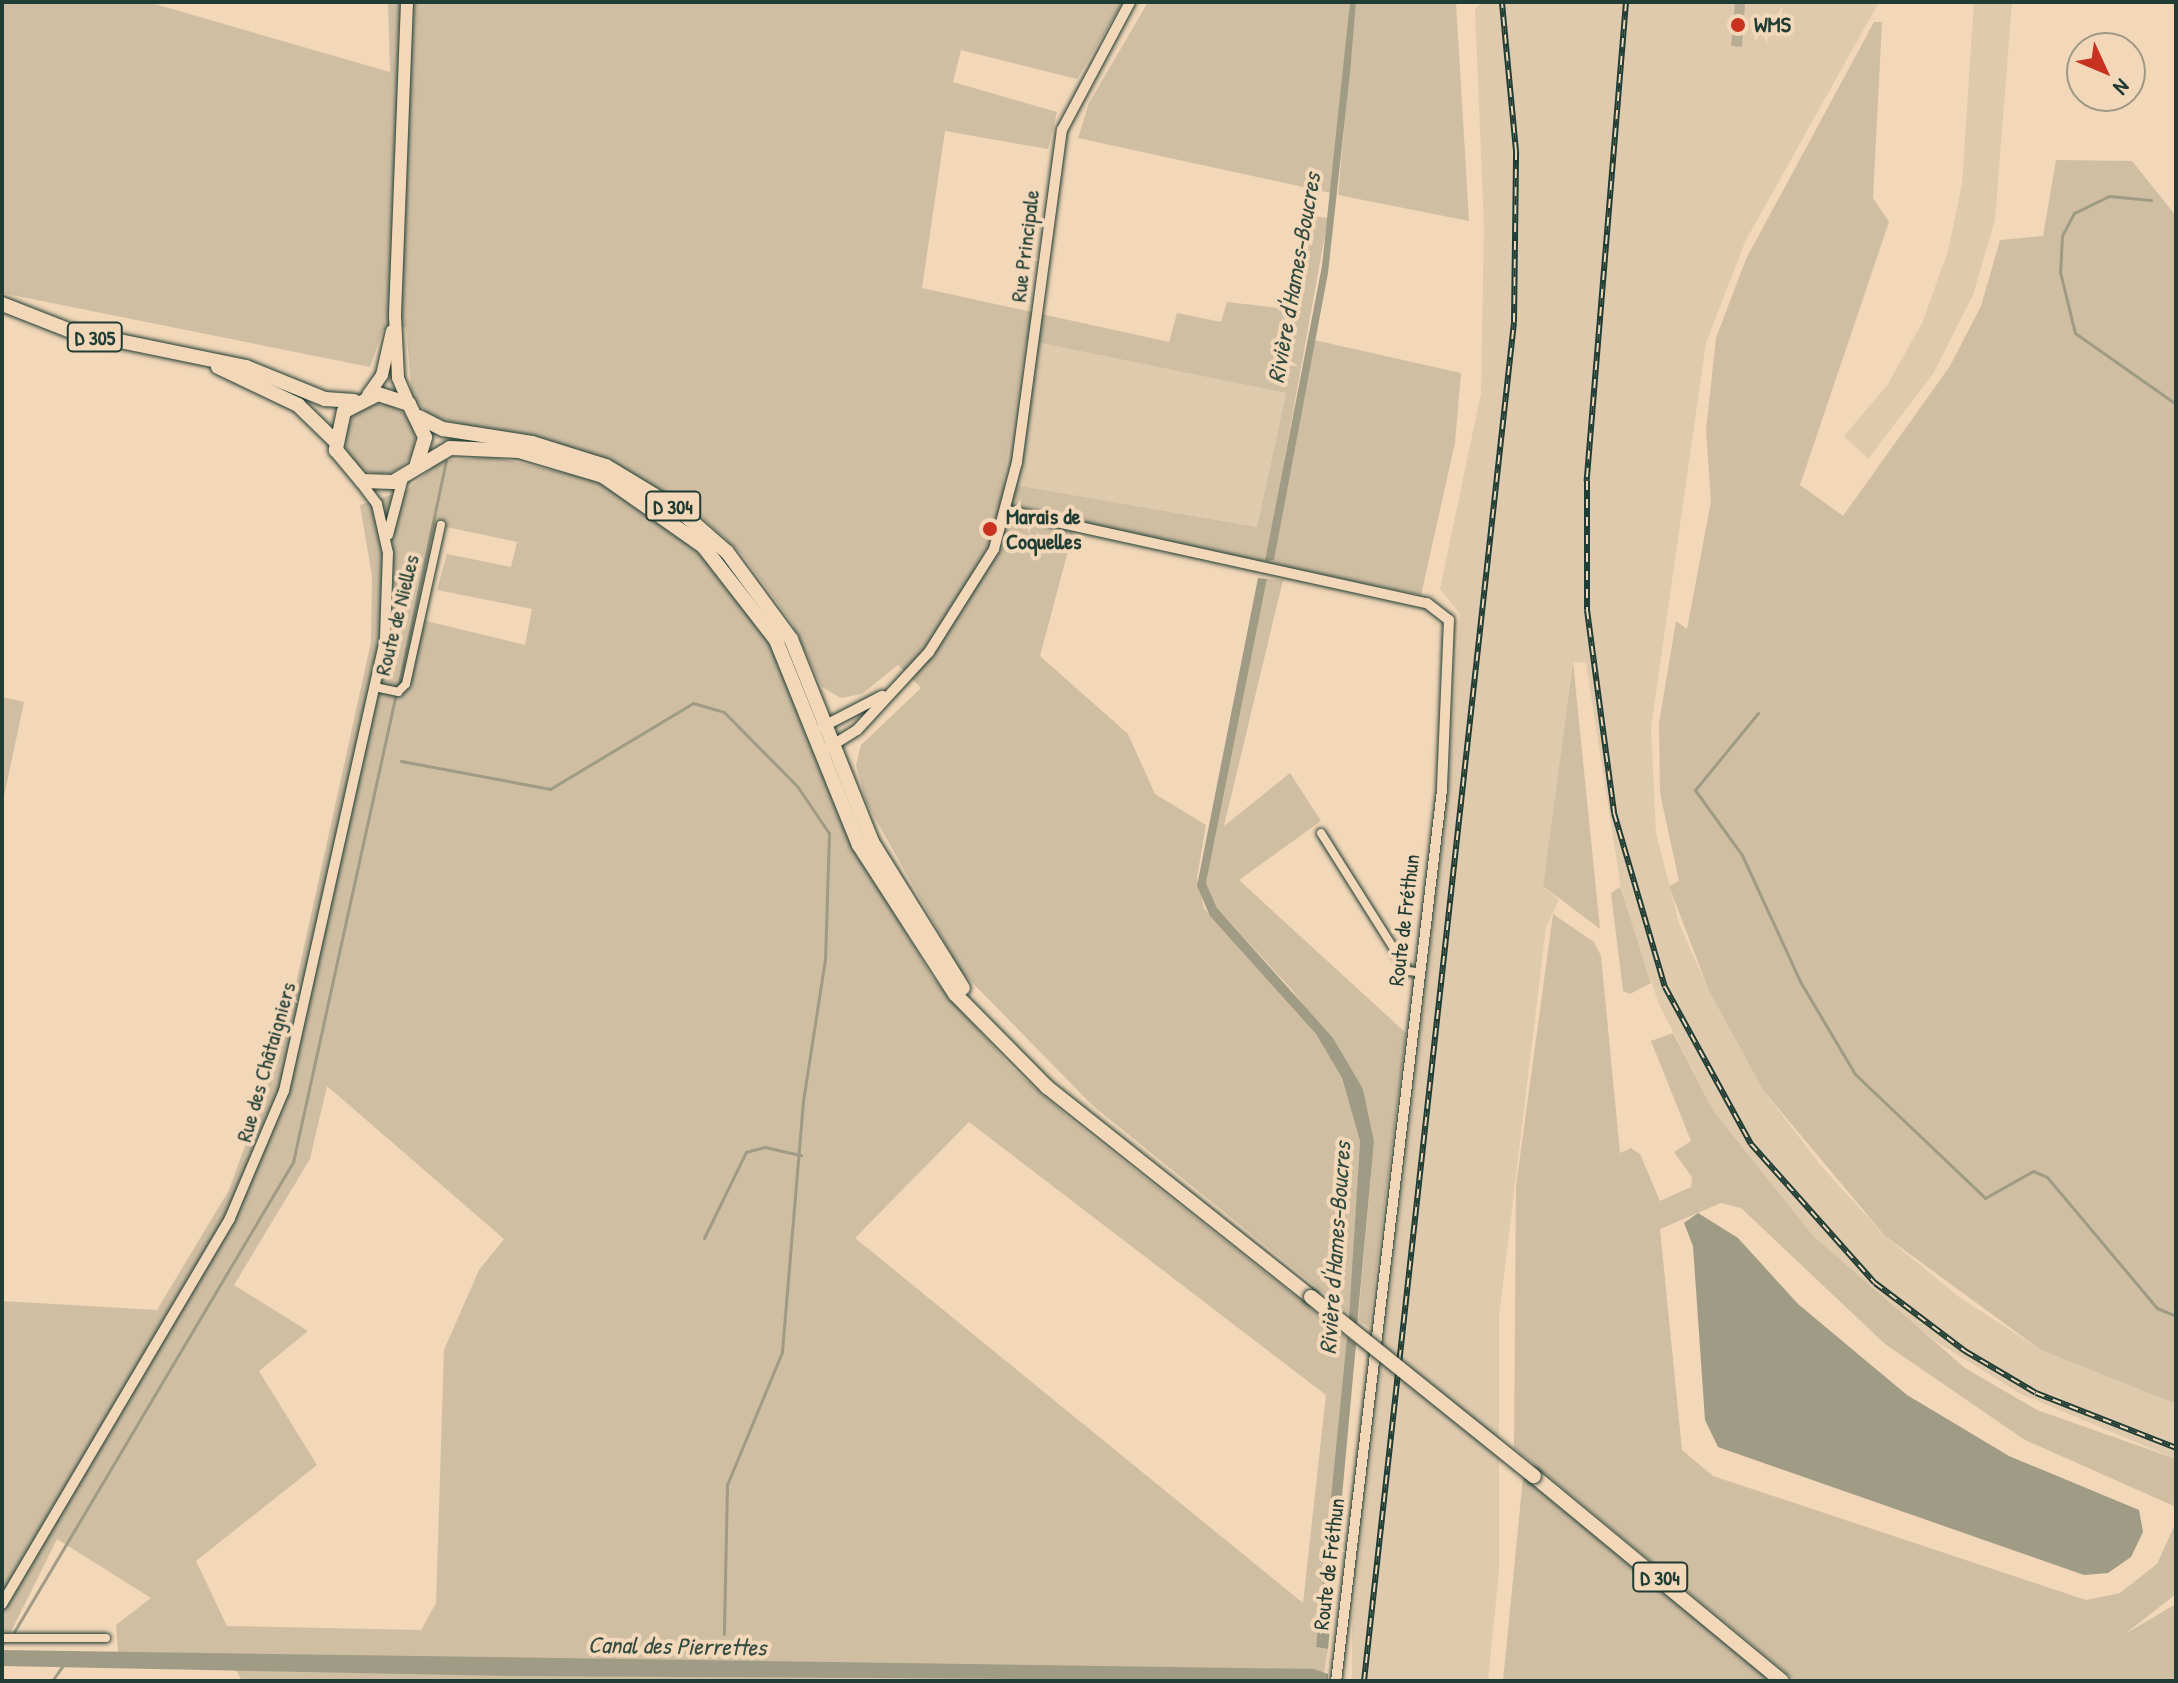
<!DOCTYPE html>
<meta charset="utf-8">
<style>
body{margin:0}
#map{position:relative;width:2178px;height:1683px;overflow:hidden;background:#f2d7b9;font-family:"Patrick Hand",sans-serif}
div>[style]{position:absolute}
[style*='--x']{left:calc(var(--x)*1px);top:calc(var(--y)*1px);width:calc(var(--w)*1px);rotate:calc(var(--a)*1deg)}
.built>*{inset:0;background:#e0caae}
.green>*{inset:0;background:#d0bea3}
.round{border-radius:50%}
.water>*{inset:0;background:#9f9b84}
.stream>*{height:3px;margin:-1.5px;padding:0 1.5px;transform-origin:1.5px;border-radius:1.5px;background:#9f9b84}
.building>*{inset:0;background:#b7ac94}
.roads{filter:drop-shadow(0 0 2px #1f3d34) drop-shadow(0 0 2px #1f3d34)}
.minor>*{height:8px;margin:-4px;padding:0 4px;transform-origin:4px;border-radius:4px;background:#f2d7b9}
.tertiary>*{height:10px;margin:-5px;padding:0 5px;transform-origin:5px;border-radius:5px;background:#f2d7b9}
.secondary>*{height:12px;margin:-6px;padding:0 6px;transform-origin:6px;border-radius:6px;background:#f2d7b9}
.primary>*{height:14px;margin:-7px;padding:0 7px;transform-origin:7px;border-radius:7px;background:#f2d7b9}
.rail>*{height:6px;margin-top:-3px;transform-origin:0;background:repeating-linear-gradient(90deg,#f2d7b9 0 9px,#1f3d34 0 18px);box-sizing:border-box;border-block:2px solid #1f3d34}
.bridges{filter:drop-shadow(0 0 2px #1f3d34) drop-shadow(0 0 2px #1f3d34)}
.primary-bridge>*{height:14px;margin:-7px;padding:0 7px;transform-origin:7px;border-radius:7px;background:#f2d7b9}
.dots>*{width:22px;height:22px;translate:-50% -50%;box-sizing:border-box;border:4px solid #f2d7b9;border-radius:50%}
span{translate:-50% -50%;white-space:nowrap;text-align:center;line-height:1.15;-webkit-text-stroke:8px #f2d7b9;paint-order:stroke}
.shield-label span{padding:2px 6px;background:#f2d7b9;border:2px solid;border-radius:6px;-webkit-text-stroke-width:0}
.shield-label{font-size:20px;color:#1f3d34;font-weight:700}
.poi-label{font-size:22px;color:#1f3d34;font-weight:700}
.left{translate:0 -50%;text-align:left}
.street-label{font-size:22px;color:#1f3d34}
.water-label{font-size:24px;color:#324b40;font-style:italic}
.frame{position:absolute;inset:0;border:4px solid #1f3d34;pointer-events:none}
.north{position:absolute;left:2066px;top:32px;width:80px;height:80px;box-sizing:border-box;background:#f2d7b9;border:2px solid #9e9984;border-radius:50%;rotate:134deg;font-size:22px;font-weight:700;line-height:32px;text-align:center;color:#1f3d34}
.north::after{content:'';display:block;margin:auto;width:28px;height:36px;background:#c8321e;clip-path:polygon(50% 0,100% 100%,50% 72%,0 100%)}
</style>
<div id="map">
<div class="built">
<i style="clip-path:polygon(1483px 2px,1879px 2px,1745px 242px,1706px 343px,1651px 728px,1656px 833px,1679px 923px,1709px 991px,1763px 1090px,1822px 1167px,1885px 1236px,1959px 1297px,2041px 1350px,2176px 1404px,2176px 1459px,2021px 1394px,1935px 1341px,1857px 1280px,1783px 1207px,1714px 1112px,1659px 1004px,1623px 901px,1586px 663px,1573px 662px,1543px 886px,1559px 900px,1546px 927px,1499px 1317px,1499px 1570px,1488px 1681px,1352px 1681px,1352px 1623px,1447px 808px,1460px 614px,1440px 589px,1481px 393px,1484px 227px,1475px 9px)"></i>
<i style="clip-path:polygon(1974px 2px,2012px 2px,1995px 220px,1973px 295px,1933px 374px,1868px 459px,1844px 436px,1888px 384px,1923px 321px,1948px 251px,1962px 184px)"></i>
<i style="clip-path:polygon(1026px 340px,1286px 393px,1257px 527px,1002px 483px)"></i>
</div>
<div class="green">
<i style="clip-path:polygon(evenodd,2px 2px,148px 2px,390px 72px,388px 2px,1123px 2px,1077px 79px,961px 50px,953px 82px,1057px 112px,1048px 149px,945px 131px,922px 288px,1169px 342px,1177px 313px,1221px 322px,1227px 302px,1297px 310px,1314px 216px,1328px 218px,1266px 561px,1274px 559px,1314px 340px,1461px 373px,1455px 443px,1421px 595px,1075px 525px,1040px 656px,1128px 734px,1155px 794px,1206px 825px,1197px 878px,1204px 908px,1316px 1034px,1342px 1078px,1360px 1141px,1350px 1314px,1092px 1105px,961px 971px,866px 802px,856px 765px,861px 745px,921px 688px,898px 665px,862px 694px,841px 698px,822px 687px,792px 623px,742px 554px,693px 509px,605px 459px,432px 417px,412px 397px,406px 327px,383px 330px,370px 367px,2px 293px,2px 2px,1026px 340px,1286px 393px,1257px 527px,1003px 483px,1026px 340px)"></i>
<i style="clip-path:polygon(1148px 2px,1350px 2px,1331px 193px,1078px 138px,1089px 103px)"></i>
<i style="clip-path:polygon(1356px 2px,1456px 2px,1469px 221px,1338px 195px)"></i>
<i style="clip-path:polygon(1874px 22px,1882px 22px,1873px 198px,1889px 222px,1800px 485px,1843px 516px,1950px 366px,1981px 306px,2000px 240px,2043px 236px,2056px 160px,2132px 161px,2176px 216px,2176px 1404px,2041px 1350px,1885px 1236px,1763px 1090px,1709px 991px,1669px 886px,1679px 881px,1660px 793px,1659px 723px,1676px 621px,1687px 629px,1711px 501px,1706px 430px,1716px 338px,1746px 259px)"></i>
<i class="round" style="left:345px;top:404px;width:70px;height:70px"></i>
<i style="clip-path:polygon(evenodd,493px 457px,591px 479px,640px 504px,705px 559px,771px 645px,844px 829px,932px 977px,1012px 1068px,1074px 1122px,1347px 1337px,1316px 1647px,1328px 1649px,1324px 1673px,118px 1652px,116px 1625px,151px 1598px,57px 1539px,2px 1650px,2px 1301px,157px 1310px,229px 1190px,284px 1038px,371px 642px,372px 576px,360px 505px,407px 490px,440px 461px,493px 457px,437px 525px,517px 542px,511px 567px,447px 554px,437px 590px,532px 609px,525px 645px,418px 619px,437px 525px,493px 457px,327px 1086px,504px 1239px,479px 1270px,444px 1350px,436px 1603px,421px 1630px,227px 1626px,196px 1561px,317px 1465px,259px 1371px,308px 1331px,234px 1285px,310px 1159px,327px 1086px,493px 457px,969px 1122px,1326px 1395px,1303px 1603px,855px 1238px,969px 1122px)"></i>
<i style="clip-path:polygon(1267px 579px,1283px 580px,1224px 826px,1290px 773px,1321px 821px,1239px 880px,1406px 1033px,1369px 1327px,1358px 1320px,1374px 1141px,1363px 1089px,1293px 991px,1217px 908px,1206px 883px)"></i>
<i style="clip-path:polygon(1573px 662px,1600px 929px,1543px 886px)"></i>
<i style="clip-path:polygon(2px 697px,24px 702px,2px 806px)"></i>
<i style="clip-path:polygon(1620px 887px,1651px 983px,1630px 994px,1623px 991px,1611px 893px)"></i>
<i style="clip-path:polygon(1553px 914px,1594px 942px,1601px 956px,1620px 1153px,1631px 1148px,1640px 1154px,1660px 1201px,1691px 1187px,1692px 1177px,1674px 1152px,1691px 1141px,1651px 1041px,1673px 1033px,1714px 1112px,1814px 1237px,1965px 1368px,2037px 1410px,2176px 1459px,2176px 1507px,2025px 1440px,1885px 1344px,1741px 1208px,1721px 1203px,1660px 1229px,1682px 1450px,1713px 1476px,2086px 1600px,2120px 1593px,2157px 1564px,2176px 1522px,2176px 1594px,2125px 1634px,2176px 1604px,2176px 1681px,1796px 1681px,1514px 1448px,1516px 1186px)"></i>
<i style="clip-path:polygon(1523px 1478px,1611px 1546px,1772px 1681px,1503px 1681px)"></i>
<i style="clip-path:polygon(235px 1668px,512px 1675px,1041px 1681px,242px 1681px)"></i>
</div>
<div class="water">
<i style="clip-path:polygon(1350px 2px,1356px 2px,1350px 73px,1328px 273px,1274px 560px,1265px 561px,1322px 266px)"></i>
<i style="clip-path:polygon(1258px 578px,1267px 579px,1206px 883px,1217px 908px,1333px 1038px,1363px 1089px,1374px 1141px,1357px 1325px,1349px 1318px,1360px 1141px,1342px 1078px,1316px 1034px,1210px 916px,1197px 886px)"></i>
<i style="clip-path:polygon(1698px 1213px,1738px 1238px,1798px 1304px,1907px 1395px,2009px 1456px,2139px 1510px,2143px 1532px,2131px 1557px,2108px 1573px,2084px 1575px,1718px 1447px,1705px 1420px,1693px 1246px,1684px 1223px)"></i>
<i style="clip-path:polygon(1347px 1337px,1356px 1344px,1328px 1649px,1316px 1647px)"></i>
<i style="clip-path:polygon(2px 1650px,1314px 1669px,1328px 1674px,1328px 1681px,512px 1676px,2px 1666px)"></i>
</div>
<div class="stream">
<i style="--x:2151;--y:200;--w:42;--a:-174.6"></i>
<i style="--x:2109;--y:196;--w:39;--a:154"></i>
<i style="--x:2074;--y:213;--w:26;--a:118"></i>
<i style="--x:2062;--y:236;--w:36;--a:93"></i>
<i style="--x:2060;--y:272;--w:63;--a:76.2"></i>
<i style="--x:2075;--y:333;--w:123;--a:35.1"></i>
<i style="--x:398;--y:688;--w:232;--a:-78.1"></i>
<i style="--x:1758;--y:713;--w:99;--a:129.3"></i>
<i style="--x:1695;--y:790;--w:80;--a:54.1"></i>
<i style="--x:1742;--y:855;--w:141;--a:65.3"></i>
<i style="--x:1801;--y:983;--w:106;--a:59.3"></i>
<i style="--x:1855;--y:1074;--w:180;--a:43.6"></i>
<i style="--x:1985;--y:1198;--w:55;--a:-29.4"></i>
<i style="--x:2033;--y:1171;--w:15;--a:23"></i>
<i style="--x:2047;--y:1177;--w:171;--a:50"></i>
<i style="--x:2157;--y:1308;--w:21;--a:23"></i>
<i style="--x:401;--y:761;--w:152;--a:10.6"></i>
<i style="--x:550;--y:789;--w:167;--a:-31"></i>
<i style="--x:693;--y:703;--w:32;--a:16"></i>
<i style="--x:724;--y:712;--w:104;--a:45.4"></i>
<i style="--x:797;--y:786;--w:57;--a:55.8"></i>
<i style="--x:829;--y:833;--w:126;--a:91.8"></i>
<i style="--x:825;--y:959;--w:144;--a:98.8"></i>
<i style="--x:803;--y:1101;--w:252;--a:94.8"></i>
<i style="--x:782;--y:1352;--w:144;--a:112.5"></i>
<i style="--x:727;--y:1485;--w:149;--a:91.2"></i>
<i style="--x:704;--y:1238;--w:96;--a:-64"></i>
<i style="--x:746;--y:1152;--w:20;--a:-15"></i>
<i style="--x:765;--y:1147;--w:37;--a:13"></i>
<i style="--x:14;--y:1632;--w:547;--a:-59.31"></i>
<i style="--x:293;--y:1162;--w:478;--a:-77.6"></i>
<i style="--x:52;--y:1681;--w:21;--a:-55"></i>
</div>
<div class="building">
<i style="clip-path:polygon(1735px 2px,1745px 3px,1742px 47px,1731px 46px)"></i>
</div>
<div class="roads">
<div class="minor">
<i style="--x:375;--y:687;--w:24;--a:12"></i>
<i style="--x:398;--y:692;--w:11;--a:-45"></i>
<i style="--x:406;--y:684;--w:163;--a:-77.6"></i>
<i style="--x:1321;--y:833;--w:163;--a:57.8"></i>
<i style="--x:1408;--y:971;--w:9;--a:6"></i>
<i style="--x:2;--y:1638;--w:104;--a:0"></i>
</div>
<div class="tertiary">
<i style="--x:1007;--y:511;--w:430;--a:12.4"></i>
<i style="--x:1427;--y:603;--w:28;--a:38"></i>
<i style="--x:1449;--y:620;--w:170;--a:92.4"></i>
<i style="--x:1442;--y:790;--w:897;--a:96.78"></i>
<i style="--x:388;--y:535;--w:59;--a:-75.3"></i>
<i style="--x:822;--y:727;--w:68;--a:-27.3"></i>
<i style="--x:828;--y:748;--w:34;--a:-32"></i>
<i style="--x:857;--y:730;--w:106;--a:-47.3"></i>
<i style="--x:929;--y:652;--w:122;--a:-57.7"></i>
<i style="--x:994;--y:549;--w:90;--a:-75.2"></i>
<i style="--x:1017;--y:462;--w:335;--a:-82.3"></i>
<i style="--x:1062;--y:130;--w:145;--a:-62"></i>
<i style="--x:2;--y:1604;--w:448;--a:-59.4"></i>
<i style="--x:230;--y:1218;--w:138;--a:-67"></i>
<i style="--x:284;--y:1091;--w:464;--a:-77.4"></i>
<i style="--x:385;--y:638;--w:85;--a:-88"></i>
<i style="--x:388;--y:553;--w:50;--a:-102.7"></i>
<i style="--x:377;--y:504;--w:30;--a:-127"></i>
</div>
<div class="secondary">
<i style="--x:407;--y:2;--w:314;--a:92.2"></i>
<i style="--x:395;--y:316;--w:62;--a:87.2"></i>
<i style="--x:398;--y:378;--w:28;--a:67"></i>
<i style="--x:368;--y:395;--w:24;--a:-55"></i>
<i style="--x:382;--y:375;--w:45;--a:-77.2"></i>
</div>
<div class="primary">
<i style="--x:2;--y:304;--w:74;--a:21.4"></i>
<i style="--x:71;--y:331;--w:179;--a:11.6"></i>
<i style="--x:246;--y:367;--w:85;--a:22.1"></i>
<i style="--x:325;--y:399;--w:29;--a:4"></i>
<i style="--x:218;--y:367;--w:89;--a:25.4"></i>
<i style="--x:298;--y:405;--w:52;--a:44.2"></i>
<i style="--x:419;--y:417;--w:27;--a:27"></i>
<i style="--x:443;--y:429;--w:90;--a:8.9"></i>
<i style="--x:532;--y:443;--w:77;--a:17.3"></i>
<i style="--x:606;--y:466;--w:85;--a:31.1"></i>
<i style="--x:679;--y:510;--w:64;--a:41.2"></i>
<i style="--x:727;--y:552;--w:108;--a:53.7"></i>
<i style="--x:791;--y:639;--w:219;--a:68.2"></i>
<i style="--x:872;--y:842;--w:172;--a:58.1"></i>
<i style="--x:416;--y:467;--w:31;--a:-73"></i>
<i style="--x:425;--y:437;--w:37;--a:-116"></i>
<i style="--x:409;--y:404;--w:33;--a:-162"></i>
<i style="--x:378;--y:394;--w:38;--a:153"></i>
<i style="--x:344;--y:411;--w:40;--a:102"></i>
<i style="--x:336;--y:450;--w:40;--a:50"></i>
<i style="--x:362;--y:481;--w:31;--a:2"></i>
<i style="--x:393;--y:482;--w:66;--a:-30.8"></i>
<i style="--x:450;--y:448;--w:69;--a:2.5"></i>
<i style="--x:519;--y:451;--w:88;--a:16.6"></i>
<i style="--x:603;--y:476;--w:122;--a:35"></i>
<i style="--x:703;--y:546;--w:119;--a:52.2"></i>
<i style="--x:776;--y:640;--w:221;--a:68"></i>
<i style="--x:859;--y:845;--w:177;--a:57.2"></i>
<i style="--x:955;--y:994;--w:131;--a:45.3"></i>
<i style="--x:1047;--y:1087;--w:337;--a:38.5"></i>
<i style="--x:1534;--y:1476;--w:322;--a:39.6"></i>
</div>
</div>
<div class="rail">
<i style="--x:1626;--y:2;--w:481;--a:94.7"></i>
<i style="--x:1587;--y:481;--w:129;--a:90"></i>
<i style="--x:1587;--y:610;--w:205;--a:82.4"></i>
<i style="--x:1614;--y:813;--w:181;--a:73.7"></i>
<i style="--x:1665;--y:987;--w:179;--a:61.3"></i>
<i style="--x:1751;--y:1144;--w:186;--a:48.3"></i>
<i style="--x:1875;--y:1283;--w:113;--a:37.1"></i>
<i style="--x:1965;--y:1351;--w:82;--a:30.6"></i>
<i style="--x:2036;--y:1393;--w:150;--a:21.4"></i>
<i style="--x:1364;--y:1681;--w:1367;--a:-83.7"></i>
<i style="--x:1514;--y:322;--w:171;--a:-89.3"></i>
<i style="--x:1516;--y:151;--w:150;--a:-95.4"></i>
</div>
<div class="bridges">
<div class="primary-bridge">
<i style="--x:1311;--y:1297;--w:286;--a:38.8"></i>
</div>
</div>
<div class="dots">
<i style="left:1738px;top:25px;background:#c8321e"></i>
<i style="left:990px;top:529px;background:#c8321e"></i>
</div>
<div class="shield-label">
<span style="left:95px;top:337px">D 305</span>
<span style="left:673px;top:506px">D 304</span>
<span style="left:1660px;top:1577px">D 304</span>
</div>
<div class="poi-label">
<span class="left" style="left:1754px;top:25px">WMS</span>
<span class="left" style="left:1006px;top:529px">Marais de<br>Coquelles</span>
</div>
<div class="street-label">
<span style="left:1025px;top:246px;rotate:-83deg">Rue Principale</span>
<span style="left:397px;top:615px;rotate:-76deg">Route de Nielles</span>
<span style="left:1404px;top:920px;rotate:-83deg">Route de Fréthun</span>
<span style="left:266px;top:1062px;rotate:-74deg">Rue des Châtaigniers</span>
<span style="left:1329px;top:1564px;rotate:-83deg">Route de Fréthun</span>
</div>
<div class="water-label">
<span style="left:1294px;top:278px;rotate:-80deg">Rivière d'Hames-Boucres</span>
<span style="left:1335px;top:1248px;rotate:-86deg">Rivière d'Hames-Boucres</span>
<span style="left:677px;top:1646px;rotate:1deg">Canal des Pierrettes</span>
</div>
<div class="frame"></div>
<div class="north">N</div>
</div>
